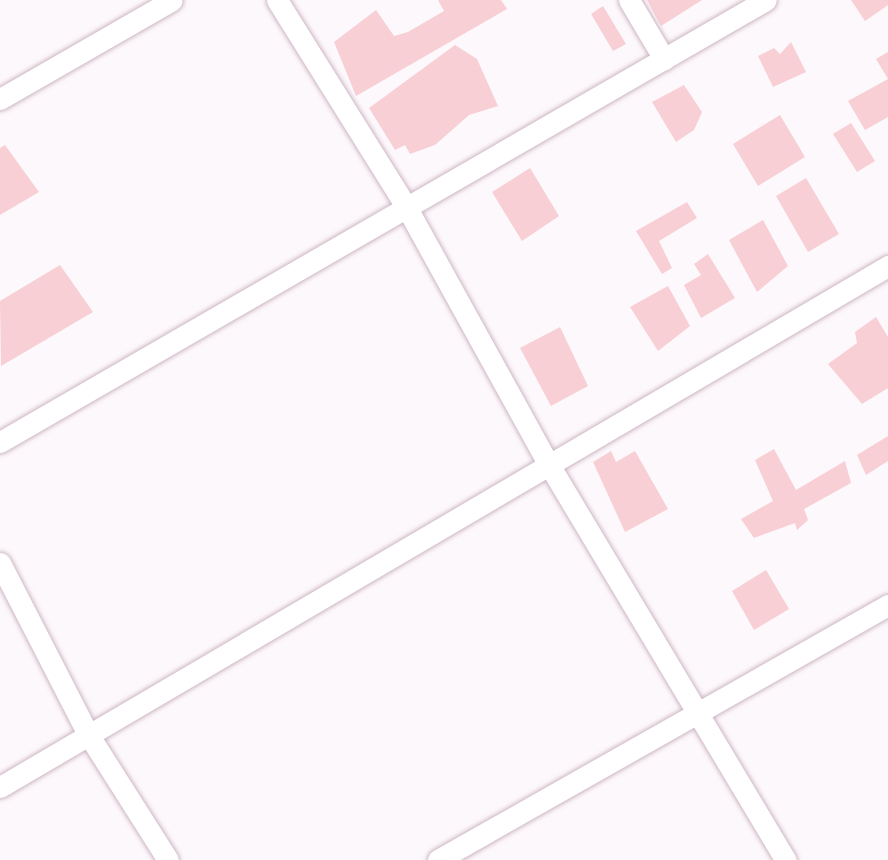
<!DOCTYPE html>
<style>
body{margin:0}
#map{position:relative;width:888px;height:860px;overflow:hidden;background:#fdf8fb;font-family:Arial,sans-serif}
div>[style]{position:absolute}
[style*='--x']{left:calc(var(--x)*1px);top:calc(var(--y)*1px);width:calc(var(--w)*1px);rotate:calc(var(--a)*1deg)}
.building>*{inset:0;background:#f7cfd5}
.roads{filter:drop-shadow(0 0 2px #cdb6c4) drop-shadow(0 0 2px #cdb6c4)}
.street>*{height:21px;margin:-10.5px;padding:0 10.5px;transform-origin:10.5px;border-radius:10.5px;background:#fff}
span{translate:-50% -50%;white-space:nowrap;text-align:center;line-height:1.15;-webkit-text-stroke:4.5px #fff;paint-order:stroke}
</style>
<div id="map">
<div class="building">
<i style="clip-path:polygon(438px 0,501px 0,507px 9px,356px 96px,334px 42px,376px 10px,394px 36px,408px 32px,444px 11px)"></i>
<i style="clip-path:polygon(647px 0,702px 0,661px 26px)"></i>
<i style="clip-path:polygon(851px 0,888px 0,888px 5px,865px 21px)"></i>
<i style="clip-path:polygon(603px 6px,626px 44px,613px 51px,591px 14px)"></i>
<i style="clip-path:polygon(791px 42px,806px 72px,773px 87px,758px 56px,774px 48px,780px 54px)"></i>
<i style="clip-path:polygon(455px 45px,477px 59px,498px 106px,469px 115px,435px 145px,410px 154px,405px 145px,395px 150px,369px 108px)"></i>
<i style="clip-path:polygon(888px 52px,888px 117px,865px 130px,848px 101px,888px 79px,876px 59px)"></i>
<i style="clip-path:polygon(684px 85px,702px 112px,694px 130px,676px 142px,652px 102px)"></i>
<i style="clip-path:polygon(780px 115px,805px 157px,758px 186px,733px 144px)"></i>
<i style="clip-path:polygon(851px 123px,875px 161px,857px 172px,833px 134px)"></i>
<i style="clip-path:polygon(5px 145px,39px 192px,0 215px,0 148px)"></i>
<i style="clip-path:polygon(530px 168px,559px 216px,522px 241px,492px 192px)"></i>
<i style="clip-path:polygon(806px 178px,839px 234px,808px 252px,776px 196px)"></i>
<i style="clip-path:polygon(687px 202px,697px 218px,659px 241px,672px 268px,662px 274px,636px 231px)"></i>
<i style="clip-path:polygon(763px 220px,788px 266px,757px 292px,729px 240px)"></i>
<i style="clip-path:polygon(708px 254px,735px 298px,701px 318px,684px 285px,701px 275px,694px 264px)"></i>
<i style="clip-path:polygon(60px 265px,93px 312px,1px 366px,0 301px)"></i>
<i style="clip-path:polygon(668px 286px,690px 326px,658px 351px,630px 307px)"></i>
<i style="clip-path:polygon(876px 317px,888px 337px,888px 388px,862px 404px,828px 364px,857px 343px,855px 332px)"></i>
<i style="clip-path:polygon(560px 327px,588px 386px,551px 406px,520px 348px)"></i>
<i style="clip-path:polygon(888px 436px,888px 461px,866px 475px,857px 455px)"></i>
<i style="clip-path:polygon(774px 449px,796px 490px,845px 461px,851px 483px,804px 509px,808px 520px,797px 530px,795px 523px,754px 538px,741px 519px,773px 501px,755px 460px)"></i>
<i style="clip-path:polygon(611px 451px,616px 462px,635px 451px,668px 509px,625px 532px,593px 462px)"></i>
<i style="clip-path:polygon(766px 570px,789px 609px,754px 630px,732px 591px)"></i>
</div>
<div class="roads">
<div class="street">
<i style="--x:277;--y:0;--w:245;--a:58"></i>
<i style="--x:407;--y:208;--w:291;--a:61.1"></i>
<i style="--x:548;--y:463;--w:463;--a:59.1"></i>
<i style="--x:629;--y:0;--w:69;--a:59.3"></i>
<i style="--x:0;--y:99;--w:198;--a:-29.9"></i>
<i style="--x:0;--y:442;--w:884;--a:-29.99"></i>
<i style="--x:0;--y:563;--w:192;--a:62.8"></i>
<i style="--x:88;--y:734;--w:149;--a:57.6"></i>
<i style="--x:0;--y:787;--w:1030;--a:-30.4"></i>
<i style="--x:438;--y:860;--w:517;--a:-29.54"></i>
</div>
</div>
</div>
